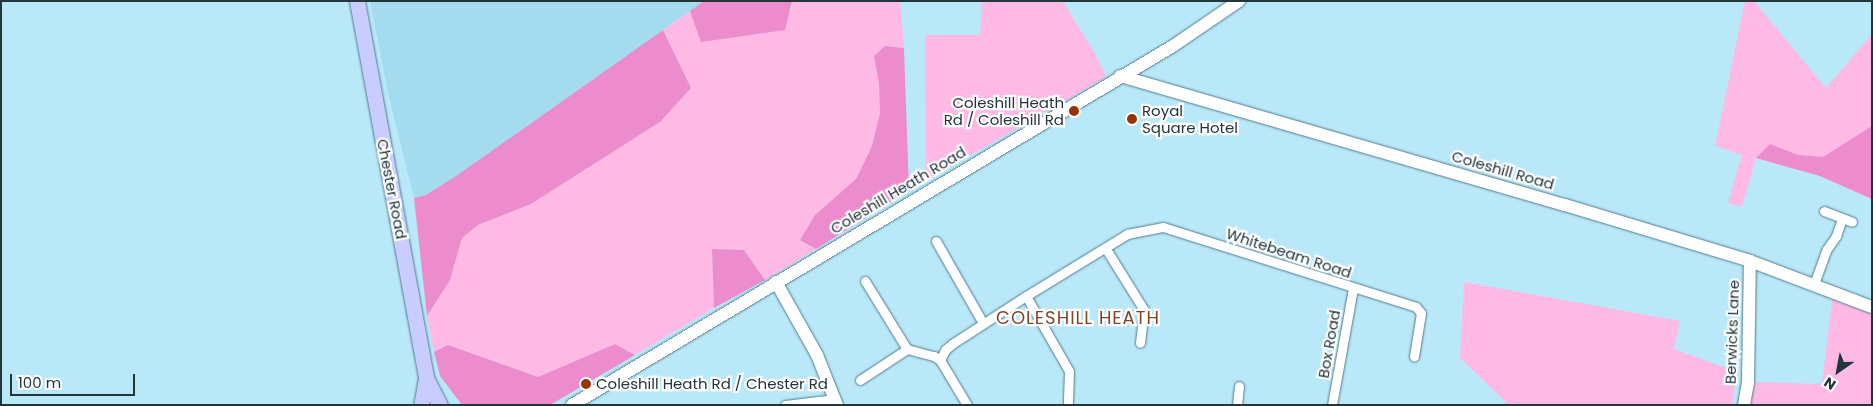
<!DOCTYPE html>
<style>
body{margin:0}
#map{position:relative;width:1873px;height:406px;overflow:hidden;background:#b9e8f9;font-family:Poppins,sans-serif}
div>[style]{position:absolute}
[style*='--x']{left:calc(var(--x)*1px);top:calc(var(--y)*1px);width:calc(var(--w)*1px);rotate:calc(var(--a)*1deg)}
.built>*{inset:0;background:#a4dbee}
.green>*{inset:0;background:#feb9e4}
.forest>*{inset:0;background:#ed8ccc}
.roads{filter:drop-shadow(0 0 1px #517d8c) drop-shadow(0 0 1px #517d8c)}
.street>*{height:9px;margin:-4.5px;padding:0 4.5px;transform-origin:4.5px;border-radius:4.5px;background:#fff}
.secondary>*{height:12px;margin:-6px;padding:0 6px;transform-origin:6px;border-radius:6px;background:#fff}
.highway>*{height:15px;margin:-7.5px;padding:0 7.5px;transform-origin:7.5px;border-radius:7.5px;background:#c8ccfe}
.dots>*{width:14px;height:14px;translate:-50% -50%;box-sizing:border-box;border:2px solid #fff;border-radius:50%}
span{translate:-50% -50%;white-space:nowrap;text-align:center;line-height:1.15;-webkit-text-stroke:4.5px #fff;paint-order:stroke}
.poi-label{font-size:15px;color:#22353b}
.right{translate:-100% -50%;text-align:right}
.left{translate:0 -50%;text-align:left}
.street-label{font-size:15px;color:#22353b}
.quarter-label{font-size:18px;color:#854228;letter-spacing:1px}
.frame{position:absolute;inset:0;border:2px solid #22353b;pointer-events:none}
.north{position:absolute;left:1813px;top:346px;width:50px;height:50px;-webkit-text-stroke:4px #fff;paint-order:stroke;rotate:213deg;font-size:14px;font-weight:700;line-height:20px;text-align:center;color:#22353b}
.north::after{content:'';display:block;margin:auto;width:18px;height:22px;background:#22353b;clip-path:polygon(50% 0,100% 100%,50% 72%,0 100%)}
.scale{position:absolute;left:10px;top:374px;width:125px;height:22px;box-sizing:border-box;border:2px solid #22353b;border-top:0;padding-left:6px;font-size:15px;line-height:18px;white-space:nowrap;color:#22353b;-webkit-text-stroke:4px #fff;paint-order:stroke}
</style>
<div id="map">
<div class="built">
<i style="clip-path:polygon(370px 1px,704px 1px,459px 174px,426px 195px,414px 198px,388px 93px)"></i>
</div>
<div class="green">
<i style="clip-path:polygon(792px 1px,900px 1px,904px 48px,885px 46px,874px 56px,879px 84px,880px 113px,872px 146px,856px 179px,815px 215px,800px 240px,816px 249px,765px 280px,744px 250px,712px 249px,714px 308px,635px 355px,615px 344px,538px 377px,448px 345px,434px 352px,427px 316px,450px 280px,462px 238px,478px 225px,531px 204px,660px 122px,691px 88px,663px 30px,690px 11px,702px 41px,791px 10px)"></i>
<i style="clip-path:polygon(982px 1px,1063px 1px,1097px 57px,1106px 77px,926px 181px,925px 35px,980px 35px)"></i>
<i style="clip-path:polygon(1745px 1px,1754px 1px,1826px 88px,1872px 34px,1872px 199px,1820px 176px,1756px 158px,1742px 207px,1728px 203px,1742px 155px,1715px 146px)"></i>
<i style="clip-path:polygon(1464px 282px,1680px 321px,1674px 349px,1737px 372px,1732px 405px,1509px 405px,1460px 358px)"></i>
<i style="clip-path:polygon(1832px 299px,1872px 314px,1872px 405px,1748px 405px,1751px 382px,1822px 384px)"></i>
</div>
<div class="forest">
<i style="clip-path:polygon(704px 1px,792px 1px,785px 30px,701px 42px,690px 11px)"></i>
<i style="clip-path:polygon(663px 30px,691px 88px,660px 122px,531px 204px,478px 225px,462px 238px,450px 280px,427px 316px,414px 198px,426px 195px,459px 174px)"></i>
<i style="clip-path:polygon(885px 46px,904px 48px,909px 191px,816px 249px,800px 240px,815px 215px,856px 179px,872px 146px,880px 113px,879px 84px,874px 56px)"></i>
<i style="clip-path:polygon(1872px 126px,1872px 199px,1820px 176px,1756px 158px,1770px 144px,1798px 155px,1823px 157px)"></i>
<i style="clip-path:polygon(712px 249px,744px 250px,765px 280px,714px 308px)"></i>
<i style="clip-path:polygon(615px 344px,635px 355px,550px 405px,462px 405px,440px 376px,434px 352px,448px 345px,538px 377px)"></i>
</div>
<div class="roads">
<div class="street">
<i style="--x:1824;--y:211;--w:30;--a:21"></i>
<i style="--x:936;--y:241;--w:95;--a:60.2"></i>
<i style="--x:1106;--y:249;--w:72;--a:58.1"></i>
<i style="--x:1144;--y:310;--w:33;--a:97"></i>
<i style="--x:865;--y:281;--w:80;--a:58.3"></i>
<i style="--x:1814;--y:284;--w:37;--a:-70"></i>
<i style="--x:1827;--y:249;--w:16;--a:-55"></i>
<i style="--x:1836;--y:236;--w:18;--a:-71"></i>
<i style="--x:1026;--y:296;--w:86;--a:60.2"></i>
<i style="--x:1069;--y:371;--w:34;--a:92"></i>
<i style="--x:940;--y:360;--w:52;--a:59"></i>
<i style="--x:860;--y:380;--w:56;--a:-33.4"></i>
<i style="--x:907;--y:349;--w:28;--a:15"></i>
<i style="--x:934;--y:356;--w:7;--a:34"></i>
<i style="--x:940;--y:360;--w:11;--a:-63"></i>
<i style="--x:945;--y:350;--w:9;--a:-41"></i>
<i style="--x:952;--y:344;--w:88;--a:-33"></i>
<i style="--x:1026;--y:296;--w:119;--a:-31.5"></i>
<i style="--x:1127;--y:234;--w:37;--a:-11"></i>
<i style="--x:1163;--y:227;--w:265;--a:17.5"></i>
<i style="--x:1416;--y:307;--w:8;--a:50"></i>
<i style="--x:1421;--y:313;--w:44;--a:99.2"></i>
<i style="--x:785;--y:405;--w:50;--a:-6.8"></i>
<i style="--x:1237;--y:405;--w:19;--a:-84"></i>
<i style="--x:1332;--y:405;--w:119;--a:-79.8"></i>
</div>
<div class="secondary">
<i style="--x:1120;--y:76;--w:463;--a:16.2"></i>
<i style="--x:1565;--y:205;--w:193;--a:16.8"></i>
<i style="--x:1750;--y:261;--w:130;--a:20.7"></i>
<i style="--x:776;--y:282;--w:84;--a:60.7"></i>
<i style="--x:817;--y:355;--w:54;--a:68.2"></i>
<i style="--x:572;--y:405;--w:700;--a:-30.85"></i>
<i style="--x:1173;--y:46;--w:80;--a:-34.3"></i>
<i style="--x:1744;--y:405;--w:22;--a:-80"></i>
<i style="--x:1748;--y:383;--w:122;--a:-89.1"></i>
</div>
<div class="highway">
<i style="--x:357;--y:1;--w:383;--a:79.6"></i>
<i style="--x:426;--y:378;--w:27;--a:100"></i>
<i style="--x:426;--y:378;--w:30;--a:63"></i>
</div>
</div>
<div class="dots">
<i style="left:1074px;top:111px;background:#983400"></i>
<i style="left:1132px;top:119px;background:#983400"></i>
<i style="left:586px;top:384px;background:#983400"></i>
</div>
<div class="poi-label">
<span class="right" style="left:1064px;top:111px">Coleshill Heath<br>Rd / Coleshill Rd</span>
<span class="left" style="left:1142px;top:119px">Royal<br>Square Hotel</span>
<span class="left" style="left:596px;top:384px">Coleshill Heath Rd / Chester Rd</span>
</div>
<div class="street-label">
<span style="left:1503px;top:170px;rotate:16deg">Coleshill Road</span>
<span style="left:392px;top:189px;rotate:79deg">Chester Road</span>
<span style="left:898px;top:190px;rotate:-31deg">Coleshill Heath Road</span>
<span style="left:1289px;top:253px;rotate:18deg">Whitebeam Road</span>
<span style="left:1732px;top:332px;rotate:-88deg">Berwicks Lane</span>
<span style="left:1329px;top:344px;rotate:-80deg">Box Road</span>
</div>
<div class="quarter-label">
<span style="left:1078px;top:318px">COLESHILL HEATH</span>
</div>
<div class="frame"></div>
<div class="north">N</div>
<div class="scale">100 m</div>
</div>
